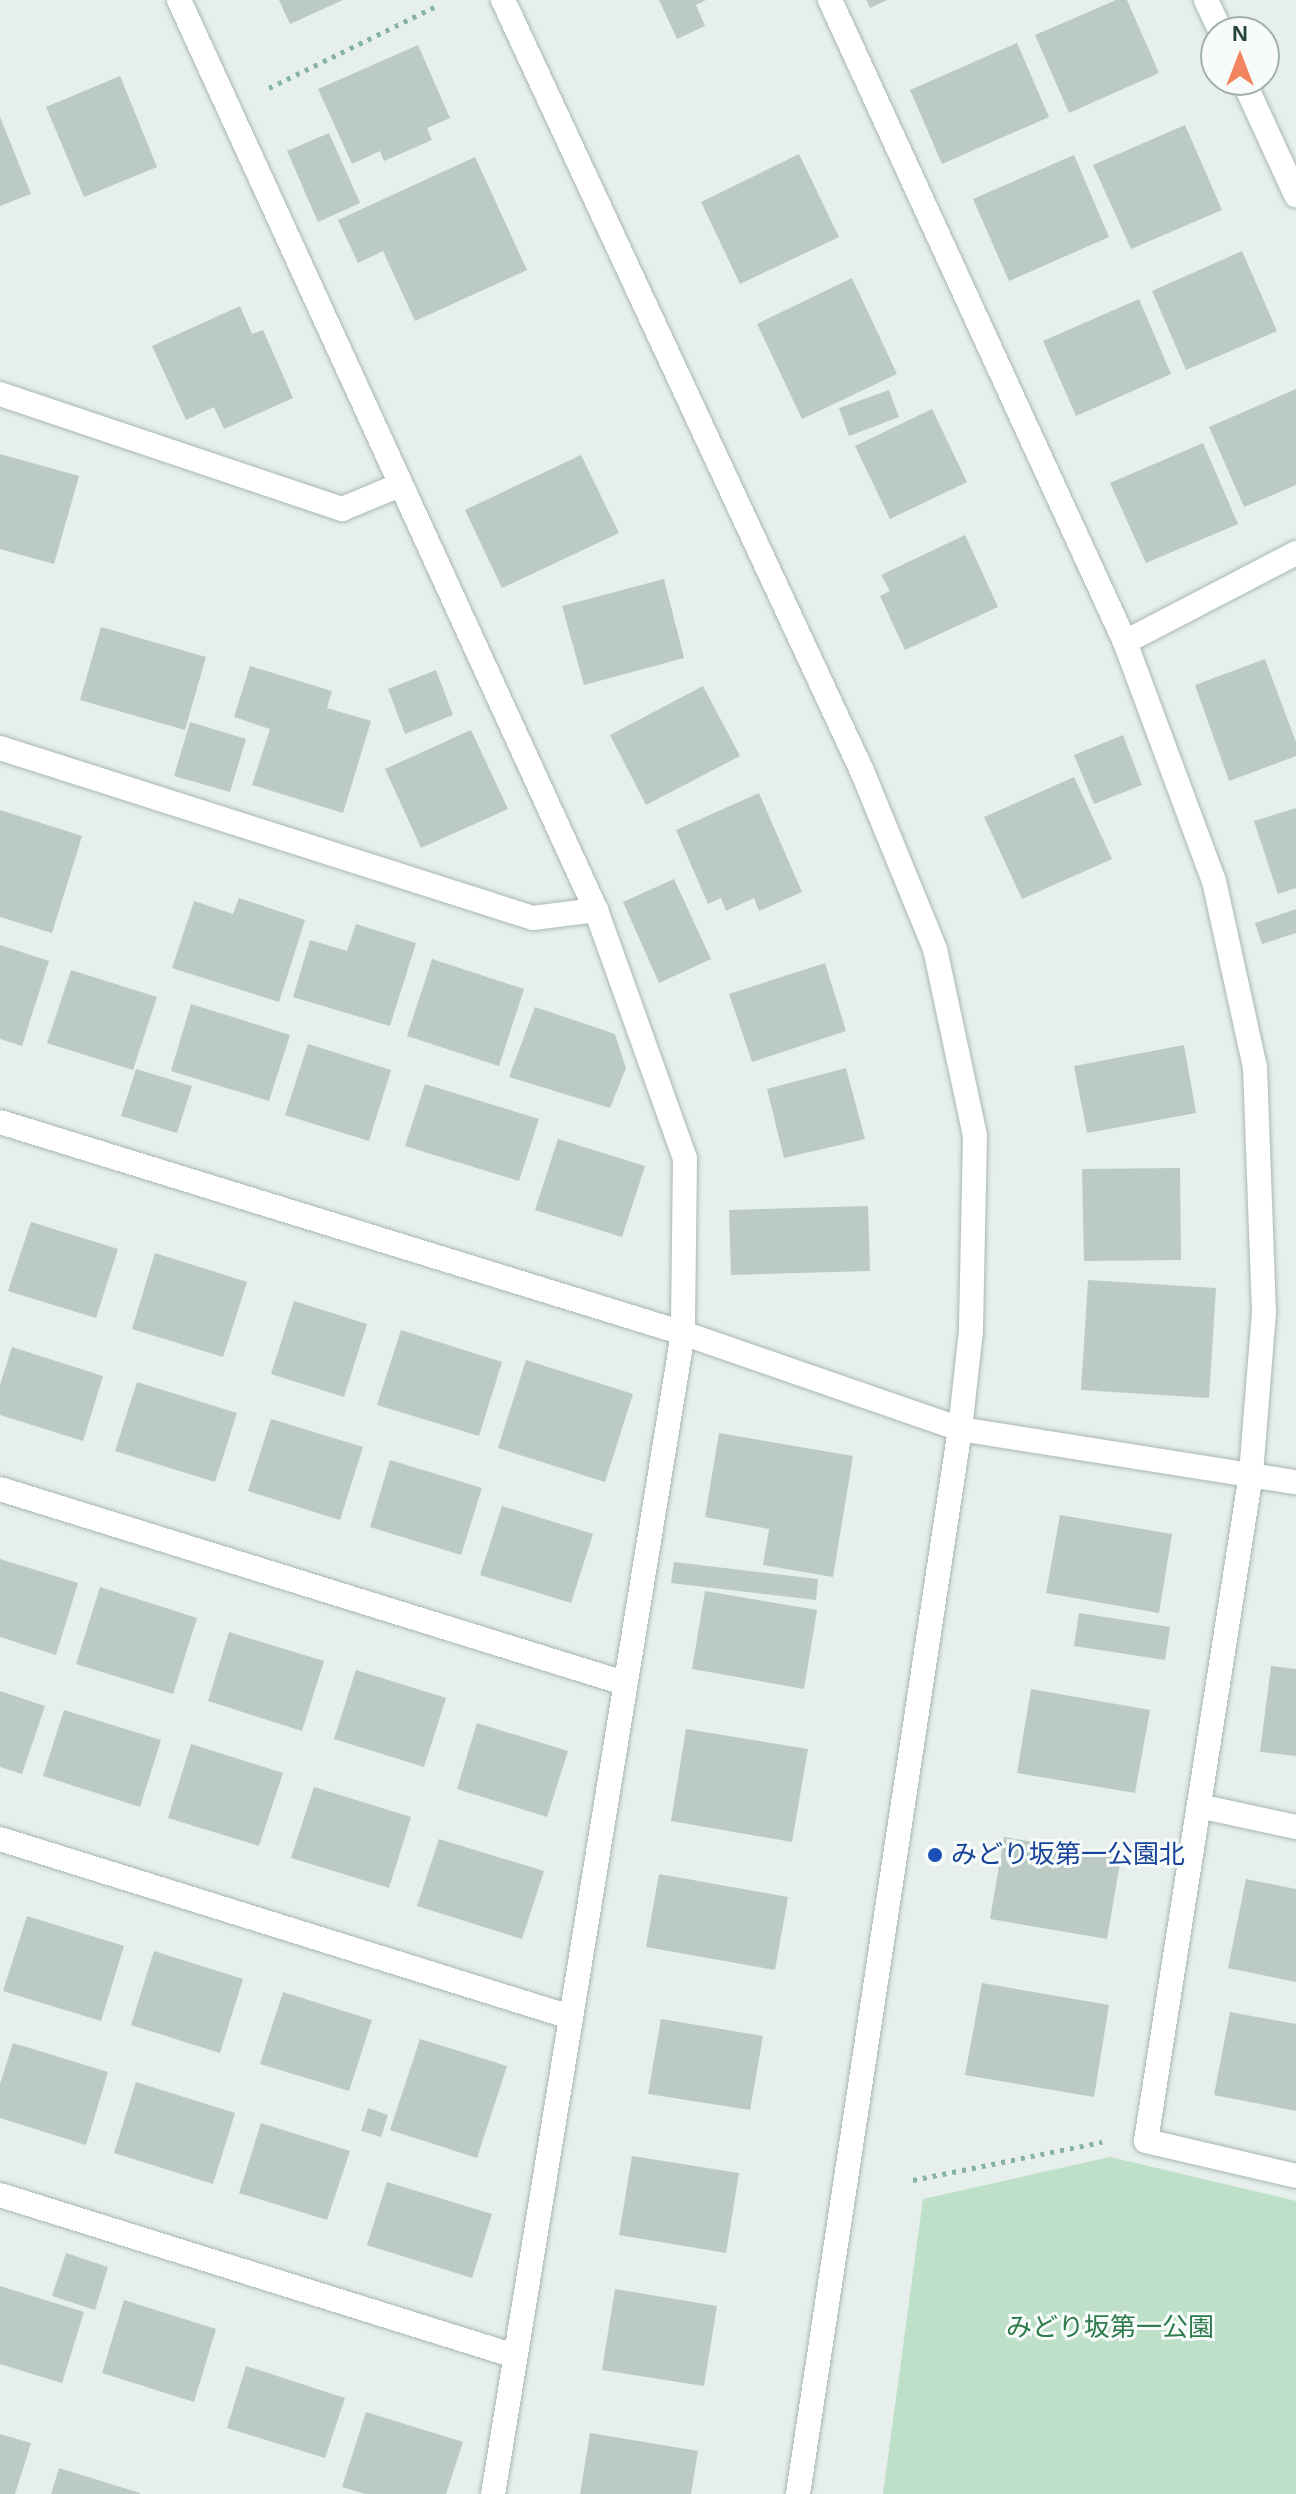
<!DOCTYPE html>
<meta charset="utf-8">
<style>
body{margin:0}
#map{position:relative;width:1296px;height:2494px;overflow:hidden;background:#e6efeb;font-family:Helvetica,"Noto Sans JP",sans-serif}
div>[style]{position:absolute}
[style*='--x']{left:calc(var(--x)*1px);top:calc(var(--y)*1px);width:calc(var(--w)*1px);rotate:calc(var(--a)*1deg)}
.green>*{inset:0;background:#bfe0c8}
.building>*{inset:0;background:#bbcac4}
.path>*{height:5px;margin-top:-2.5px;transform-origin:0;background:repeating-linear-gradient(90deg,#86b3a5 0 4px,transparent 0 10px)}
.roads{filter:drop-shadow(0 0 2px #a8b8b2) drop-shadow(0 0 2px #a8b8b2)}
.street>*{height:24px;margin:-12px;padding:0 12px;transform-origin:12px;border-radius:12px;background:#fff}
.secondary>*{height:24px;margin:-12px;padding:0 12px;transform-origin:12px;border-radius:12px;background:#fff}
.dots>*{width:22px;height:22px;translate:-50% -50%;box-sizing:border-box;border:4px solid #f7fbf9;border-radius:50%}
span{translate:-50% -50%;white-space:nowrap;text-align:center;line-height:1.15;-webkit-text-stroke:6px #f7fbf9;paint-order:stroke}
.transit-label{font-size:26px;color:#164399}
.left{translate:0 -50%;text-align:left}
.park-label{font-size:26px;color:#2d7a4b}
.north{position:absolute;left:1200px;top:16px;width:80px;height:80px;box-sizing:border-box;background:#f7fbf9;border:2px solid #a3b1ad;border-radius:50%;rotate:0deg;font-size:22px;font-weight:700;line-height:32px;text-align:center;color:#24423a}
.north::after{content:'';display:block;margin:auto;width:28px;height:36px;background:#f4845f;clip-path:polygon(50% 0,100% 100%,50% 72%,0 100%)}
</style>
<div id="map">
<div class="green">
<i style="clip-path:polygon(1110px 2157px,1296px 2201px,1296px 2494px,883px 2494px,923px 2199px)"></i>
</div>
<div class="building">
<i style="clip-path:polygon(279px 0,343px 0,290px 24px)"></i>
<i style="clip-path:polygon(659px 0,706px 0,696px 5px,705px 26px,677px 39px)"></i>
<i style="clip-path:polygon(866px 0,887px 0,870px 8px)"></i>
<i style="clip-path:polygon(1116px 0,1127px 0,1159px 73px,1069px 113px,1035px 35px)"></i>
<i style="clip-path:polygon(1017px 43px,1049px 117px,942px 164px,910px 90px)"></i>
<i style="clip-path:polygon(418px 45px,450px 118px,427px 128px,432px 140px,384px 161px,380px 151px,352px 164px,318px 89px)"></i>
<i style="clip-path:polygon(120px 76px,157px 167px,84px 197px,46px 107px)"></i>
<i style="clip-path:polygon(0 117px,31px 194px,0 206px)"></i>
<i style="clip-path:polygon(1185px 125px,1222px 210px,1131px 249px,1093px 165px)"></i>
<i style="clip-path:polygon(329px 133px,360px 203px,318px 222px,287px 151px)"></i>
<i style="clip-path:polygon(799px 154px,839px 237px,740px 284px,701px 202px)"></i>
<i style="clip-path:polygon(1074px 155px,1109px 237px,1009px 281px,973px 199px)"></i>
<i style="clip-path:polygon(475px 157px,527px 270px,415px 321px,383px 251px,358px 263px,338px 220px)"></i>
<i style="clip-path:polygon(1242px 251px,1277px 331px,1186px 370px,1152px 291px)"></i>
<i style="clip-path:polygon(852px 278px,897px 374px,802px 419px,757px 324px)"></i>
<i style="clip-path:polygon(1139px 299px,1171px 374px,1076px 416px,1043px 341px)"></i>
<i style="clip-path:polygon(240px 306px,252px 334px,263px 330px,293px 398px,224px 429px,214px 407px,186px 420px,152px 346px)"></i>
<i style="clip-path:polygon(1296px 389px,1296px 485px,1244px 507px,1209px 427px)"></i>
<i style="clip-path:polygon(889px 390px,899px 417px,849px 436px,839px 408px)"></i>
<i style="clip-path:polygon(932px 409px,967px 482px,890px 519px,855px 446px)"></i>
<i style="clip-path:polygon(1203px 443px,1238px 524px,1146px 563px,1110px 483px)"></i>
<i style="clip-path:polygon(0 454px,79px 476px,54px 564px,0 549px)"></i>
<i style="clip-path:polygon(581px 455px,619px 533px,502px 588px,465px 510px)"></i>
<i style="clip-path:polygon(965px 535px,998px 607px,905px 650px,880px 596px,890px 591px,881px 575px)"></i>
<i style="clip-path:polygon(664px 579px,684px 658px,584px 685px,562px 606px)"></i>
<i style="clip-path:polygon(101px 627px,206px 657px,185px 730px,80px 700px)"></i>
<i style="clip-path:polygon(1265px 659px,1296px 742px,1296px 756px,1229px 781px,1195px 685px)"></i>
<i style="clip-path:polygon(250px 666px,332px 691px,327px 708px,371px 721px,343px 813px,252px 785px,270px 729px,234px 717px)"></i>
<i style="clip-path:polygon(436px 670px,453px 715px,405px 734px,388px 689px)"></i>
<i style="clip-path:polygon(703px 686px,740px 756px,646px 805px,610px 735px)"></i>
<i style="clip-path:polygon(190px 722px,246px 739px,230px 792px,174px 776px)"></i>
<i style="clip-path:polygon(471px 730px,508px 809px,421px 848px,385px 769px)"></i>
<i style="clip-path:polygon(1123px 735px,1142px 785px,1094px 804px,1074px 755px)"></i>
<i style="clip-path:polygon(1074px 777px,1112px 859px,1022px 899px,984px 817px)"></i>
<i style="clip-path:polygon(759px 793px,802px 892px,759px 911px,754px 898px,726px 911px,721px 898px,708px 904px,676px 830px)"></i>
<i style="clip-path:polygon(1296px 808px,1296px 888px,1278px 894px,1254px 821px)"></i>
<i style="clip-path:polygon(0 810px,82px 836px,52px 933px,0 917px)"></i>
<i style="clip-path:polygon(674px 879px,711px 959px,659px 983px,623px 902px)"></i>
<i style="clip-path:polygon(239px 898px,305px 920px,279px 1002px,172px 968px,194px 901px,233px 914px)"></i>
<i style="clip-path:polygon(1296px 909px,1296px 933px,1262px 944px,1255px 923px)"></i>
<i style="clip-path:polygon(356px 924px,416px 943px,390px 1026px,293px 997px,310px 940px,347px 951px)"></i>
<i style="clip-path:polygon(0 945px,49px 961px,22px 1046px,0 1039px)"></i>
<i style="clip-path:polygon(432px 959px,524px 989px,499px 1066px,407px 1036px)"></i>
<i style="clip-path:polygon(825px 963px,846px 1031px,752px 1062px,729px 994px)"></i>
<i style="clip-path:polygon(71px 970px,157px 997px,133px 1070px,47px 1043px)"></i>
<i style="clip-path:polygon(191px 1004px,290px 1035px,269px 1101px,171px 1071px)"></i>
<i style="clip-path:polygon(535px 1007px,615px 1034px,626px 1068px,610px 1108px,509px 1077px)"></i>
<i style="clip-path:polygon(308px 1044px,391px 1070px,369px 1141px,285px 1115px)"></i>
<i style="clip-path:polygon(1184px 1045px,1196px 1113px,1087px 1133px,1074px 1066px)"></i>
<i style="clip-path:polygon(846px 1068px,865px 1139px,784px 1158px,767px 1089px)"></i>
<i style="clip-path:polygon(136px 1069px,192px 1086px,177px 1133px,121px 1116px)"></i>
<i style="clip-path:polygon(425px 1084px,539px 1119px,519px 1181px,405px 1146px)"></i>
<i style="clip-path:polygon(558px 1139px,645px 1166px,622px 1237px,535px 1210px)"></i>
<i style="clip-path:polygon(1180px 1168px,1181px 1260px,1084px 1261px,1082px 1169px)"></i>
<i style="clip-path:polygon(868px 1206px,870px 1271px,731px 1275px,729px 1210px)"></i>
<i style="clip-path:polygon(31px 1222px,118px 1249px,96px 1318px,8px 1291px)"></i>
<i style="clip-path:polygon(155px 1253px,247px 1282px,223px 1357px,132px 1329px)"></i>
<i style="clip-path:polygon(1088px 1280px,1216px 1288px,1209px 1398px,1081px 1390px)"></i>
<i style="clip-path:polygon(294px 1301px,367px 1324px,344px 1397px,271px 1374px)"></i>
<i style="clip-path:polygon(401px 1330px,502px 1362px,479px 1436px,377px 1405px)"></i>
<i style="clip-path:polygon(12px 1347px,103px 1376px,83px 1441px,0 1415px,0 1385px)"></i>
<i style="clip-path:polygon(526px 1360px,633px 1394px,605px 1482px,498px 1448px)"></i>
<i style="clip-path:polygon(137px 1382px,237px 1413px,215px 1482px,115px 1451px)"></i>
<i style="clip-path:polygon(271px 1419px,363px 1447px,340px 1520px,248px 1491px)"></i>
<i style="clip-path:polygon(719px 1433px,853px 1456px,833px 1577px,763px 1565px,769px 1529px,705px 1517px)"></i>
<i style="clip-path:polygon(390px 1460px,482px 1488px,461px 1555px,370px 1527px)"></i>
<i style="clip-path:polygon(502px 1506px,593px 1534px,571px 1603px,480px 1575px)"></i>
<i style="clip-path:polygon(1060px 1515px,1172px 1534px,1159px 1613px,1046px 1593px)"></i>
<i style="clip-path:polygon(0 1559px,78px 1583px,56px 1655px,0 1637px)"></i>
<i style="clip-path:polygon(674px 1562px,818px 1579px,816px 1600px,671px 1583px)"></i>
<i style="clip-path:polygon(100px 1587px,197px 1618px,173px 1694px,76px 1664px)"></i>
<i style="clip-path:polygon(705px 1591px,817px 1610px,804px 1689px,692px 1669px)"></i>
<i style="clip-path:polygon(1079px 1613px,1170px 1627px,1165px 1660px,1074px 1646px)"></i>
<i style="clip-path:polygon(229px 1632px,324px 1661px,302px 1731px,208px 1701px)"></i>
<i style="clip-path:polygon(1271px 1666px,1296px 1669px,1296px 1756px,1260px 1752px)"></i>
<i style="clip-path:polygon(356px 1670px,446px 1698px,424px 1767px,334px 1739px)"></i>
<i style="clip-path:polygon(1031px 1689px,1150px 1710px,1135px 1793px,1017px 1773px)"></i>
<i style="clip-path:polygon(0 1691px,45px 1706px,22px 1774px,0 1767px)"></i>
<i style="clip-path:polygon(64px 1710px,161px 1740px,140px 1807px,43px 1776px)"></i>
<i style="clip-path:polygon(477px 1723px,568px 1751px,547px 1817px,457px 1789px)"></i>
<i style="clip-path:polygon(686px 1729px,808px 1749px,792px 1842px,671px 1821px)"></i>
<i style="clip-path:polygon(191px 1744px,283px 1773px,259px 1846px,168px 1818px)"></i>
<i style="clip-path:polygon(314px 1787px,411px 1817px,389px 1888px,291px 1858px)"></i>
<i style="clip-path:polygon(1004px 1837px,1121px 1857px,1107px 1939px,990px 1919px)"></i>
<i style="clip-path:polygon(439px 1839px,544px 1871px,522px 1939px,417px 1906px)"></i>
<i style="clip-path:polygon(659px 1874px,788px 1897px,775px 1970px,646px 1947px)"></i>
<i style="clip-path:polygon(1246px 1879px,1296px 1889px,1296px 1982px,1228px 1968px)"></i>
<i style="clip-path:polygon(27px 1916px,124px 1946px,101px 2021px,3px 1991px)"></i>
<i style="clip-path:polygon(154px 1951px,243px 1979px,220px 2053px,131px 2025px)"></i>
<i style="clip-path:polygon(982px 1983px,1109px 2005px,1094px 2097px,965px 2075px)"></i>
<i style="clip-path:polygon(283px 1992px,372px 2020px,349px 2091px,260px 2064px)"></i>
<i style="clip-path:polygon(1230px 2012px,1296px 2024px,1296px 2111px,1214px 2095px)"></i>
<i style="clip-path:polygon(661px 2019px,763px 2036px,750px 2110px,648px 2094px)"></i>
<i style="clip-path:polygon(420px 2039px,507px 2066px,477px 2158px,390px 2130px)"></i>
<i style="clip-path:polygon(13px 2043px,108px 2072px,86px 2145px,0 2118px,0 2084px)"></i>
<i style="clip-path:polygon(136px 2082px,235px 2113px,213px 2184px,114px 2153px)"></i>
<i style="clip-path:polygon(368px 2108px,388px 2115px,381px 2137px,361px 2131px)"></i>
<i style="clip-path:polygon(261px 2123px,350px 2151px,327px 2220px,239px 2193px)"></i>
<i style="clip-path:polygon(632px 2156px,739px 2173px,726px 2253px,619px 2235px)"></i>
<i style="clip-path:polygon(387px 2182px,492px 2214px,472px 2278px,367px 2245px)"></i>
<i style="clip-path:polygon(66px 2253px,108px 2267px,95px 2310px,52px 2296px)"></i>
<i style="clip-path:polygon(0 2286px,84px 2312px,62px 2383px,0 2364px)"></i>
<i style="clip-path:polygon(615px 2289px,717px 2306px,704px 2386px,602px 2370px)"></i>
<i style="clip-path:polygon(124px 2300px,216px 2329px,194px 2402px,102px 2373px)"></i>
<i style="clip-path:polygon(246px 2366px,345px 2398px,325px 2458px,227px 2428px)"></i>
<i style="clip-path:polygon(366px 2412px,463px 2442px,446px 2494px,365px 2494px,342px 2487px)"></i>
<i style="clip-path:polygon(590px 2433px,698px 2451px,691px 2494px,580px 2494px)"></i>
<i style="clip-path:polygon(0 2434px,31px 2443px,15px 2494px,0 2494px)"></i>
<i style="clip-path:polygon(59px 2468px,140px 2493px,140px 2494px,51px 2494px)"></i>
</div>
<div class="path">
<i style="--x:269;--y:88;--w:184;--a:-26.1"></i>
<i style="--x:913;--y:2180;--w:193;--a:-11.4"></i>
</div>
<div class="roads">
<div class="street">
<i style="--x:179;--y:0;--w:1001;--a:65.38"></i>
<i style="--x:596;--y:910;--w:263;--a:70.3"></i>
<i style="--x:685;--y:1158;--w:175;--a:90.7"></i>
<i style="--x:683;--y:1333;--w:1176;--a:99.29"></i>
<i style="--x:830;--y:0;--w:707;--a:65.32"></i>
<i style="--x:1125;--y:642;--w:255;--a:69.6"></i>
<i style="--x:1214;--y:881;--w:190;--a:77.6"></i>
<i style="--x:1255;--y:1067;--w:245;--a:87.9"></i>
<i style="--x:1264;--y:1312;--w:163;--a:94.6"></i>
<i style="--x:1251;--y:1474;--w:675;--a:98.95"></i>
<i style="--x:1146;--y:2141;--w:154;--a:13.1"></i>
<i style="--x:1206;--y:0;--w:35;--a:65"></i>
<i style="--x:1243;--y:80;--w:127;--a:65.3"></i>
<i style="--x:0;--y:394;--w:361;--a:18.6"></i>
<i style="--x:342;--y:509;--w:63;--a:-22.5"></i>
<i style="--x:1125;--y:642;--w:193;--a:-27.5"></i>
<i style="--x:0;--y:748;--w:559;--a:17.69"></i>
<i style="--x:533;--y:918;--w:64;--a:-7.2"></i>
<i style="--x:0;--y:1122;--w:715;--a:17.17"></i>
<i style="--x:683;--y:1333;--w:293;--a:19.1"></i>
<i style="--x:960;--y:1429;--w:340;--a:9"></i>
<i style="--x:0;--y:1489;--w:653;--a:17.27"></i>
<i style="--x:1199;--y:1806;--w:99;--a:12.2"></i>
<i style="--x:0;--y:1839;--w:597;--a:17.34"></i>
<i style="--x:0;--y:2195;--w:540;--a:17.36"></i>
</div>
<div class="secondary">
<i style="--x:503;--y:0;--w:850;--a:65.03"></i>
<i style="--x:862;--y:771;--w:192;--a:67.7"></i>
<i style="--x:935;--y:949;--w:191;--a:77.9"></i>
<i style="--x:975;--y:1136;--w:195;--a:91.2"></i>
<i style="--x:971;--y:1331;--w:99;--a:96.4"></i>
<i style="--x:960;--y:1429;--w:1077;--a:98.65"></i>
</div>
</div>
<div class="dots">
<i style="left:935px;top:1855px;background:#1a4fb4"></i>
</div>
<div class="transit-label">
<span class="left" style="left:951px;top:1855px">みどり坂第一公園北</span>
</div>
<div class="park-label">
<span style="left:1110px;top:2328px">みどり坂第一公園</span>
</div>
<div class="north">N</div>
</div>
